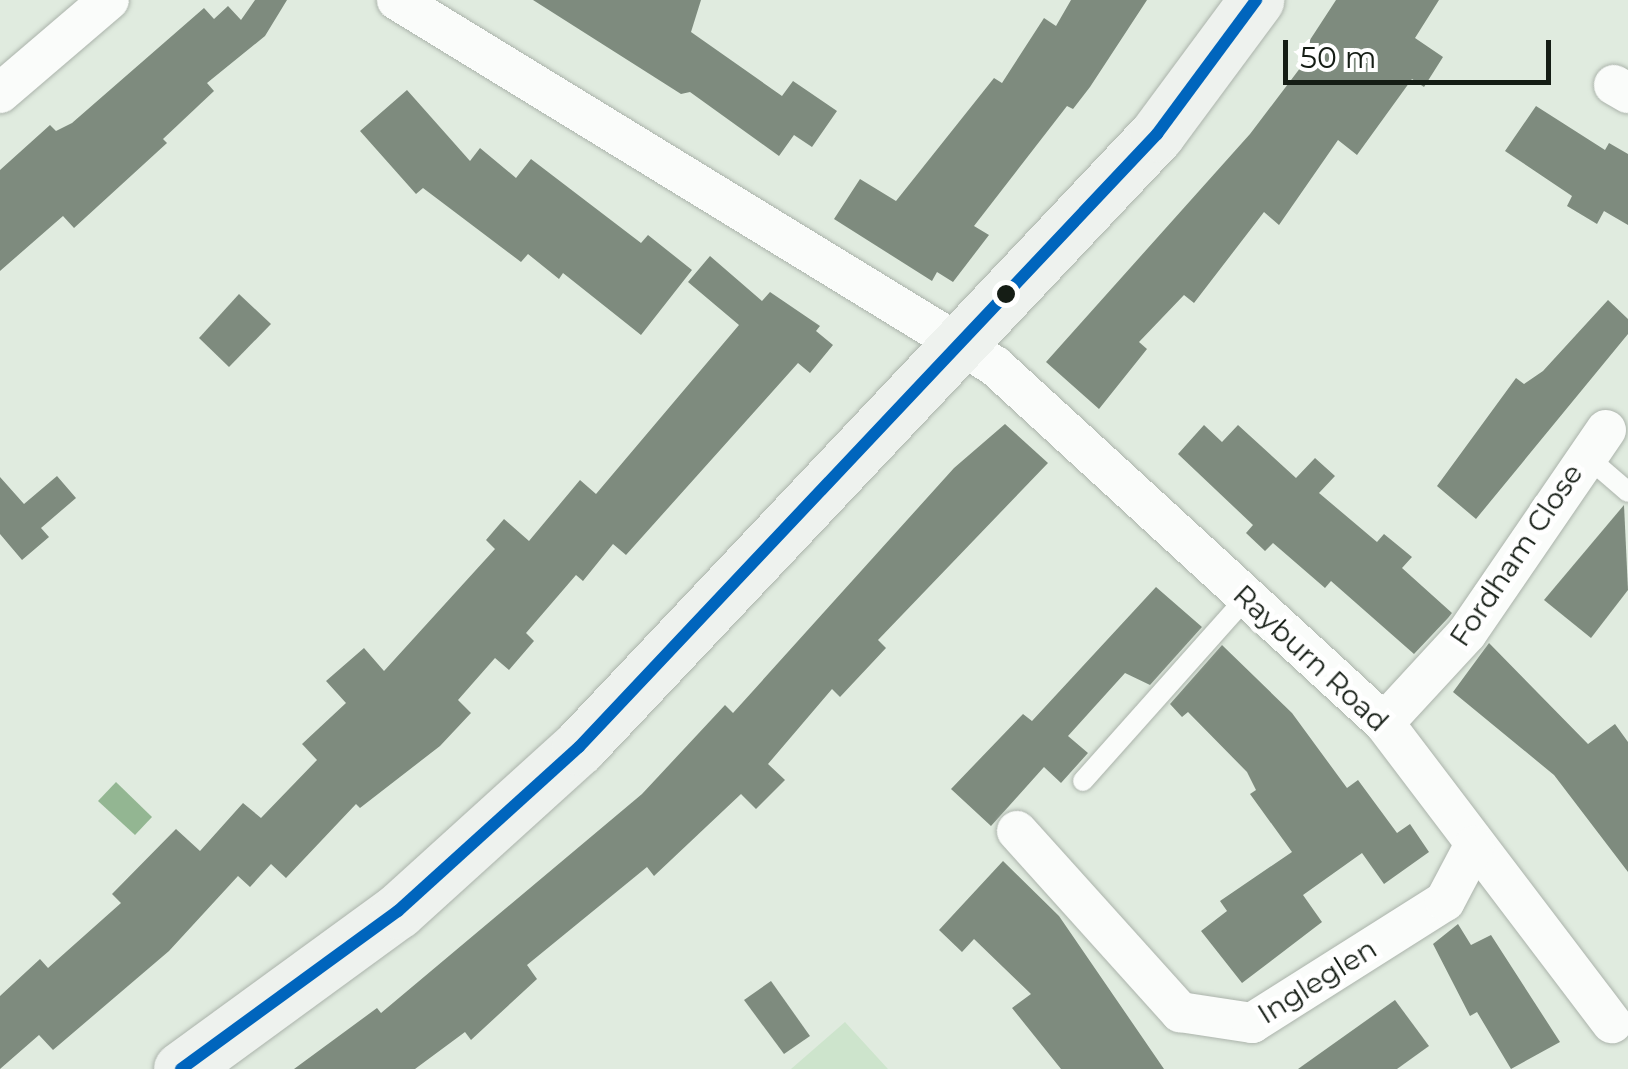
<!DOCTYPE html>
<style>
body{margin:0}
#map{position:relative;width:1628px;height:1069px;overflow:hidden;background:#e0ebdf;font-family:Montserrat,sans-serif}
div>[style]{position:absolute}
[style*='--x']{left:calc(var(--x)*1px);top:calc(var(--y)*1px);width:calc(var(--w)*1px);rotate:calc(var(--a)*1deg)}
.green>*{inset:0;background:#cde4cc}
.water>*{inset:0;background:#93b692}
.building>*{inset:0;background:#7e8b7e}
.roads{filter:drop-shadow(0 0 2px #abb3ab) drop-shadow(0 0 2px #abb3ab)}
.lane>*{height:20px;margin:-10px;padding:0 10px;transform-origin:10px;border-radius:10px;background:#fafcfa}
.street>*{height:40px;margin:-20px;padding:0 20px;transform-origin:20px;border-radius:20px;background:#fafcfa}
.secondary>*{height:55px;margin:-27.5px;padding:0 27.5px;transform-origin:27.5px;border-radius:27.5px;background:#eef2ee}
.bus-1>*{height:12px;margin:-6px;padding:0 6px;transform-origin:6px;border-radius:6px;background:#0065bd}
.dots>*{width:28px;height:28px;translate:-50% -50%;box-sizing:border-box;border:5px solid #fff;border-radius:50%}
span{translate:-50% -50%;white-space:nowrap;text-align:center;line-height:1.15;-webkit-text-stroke:10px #fff;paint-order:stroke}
.street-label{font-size:28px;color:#151d15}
.scale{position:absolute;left:1283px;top:40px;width:268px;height:45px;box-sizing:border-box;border:5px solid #151d15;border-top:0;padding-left:12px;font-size:30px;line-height:35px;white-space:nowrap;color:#151d15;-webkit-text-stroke:8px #fff;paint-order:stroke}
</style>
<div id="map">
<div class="green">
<i style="clip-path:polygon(845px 1022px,888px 1069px,791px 1069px)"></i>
</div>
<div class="water">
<i style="clip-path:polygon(116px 782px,152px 817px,135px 835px,98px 801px)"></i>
</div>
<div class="building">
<i style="clip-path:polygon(255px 0,287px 0,265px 36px,207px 83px,214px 91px,163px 139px,167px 143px,74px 228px,63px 216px,0 271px,0 170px,50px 125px,56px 131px,72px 123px,204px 8px,214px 19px,228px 6px,241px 20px)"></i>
<i style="clip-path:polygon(533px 0,701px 0,691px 32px,782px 96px,793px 81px,837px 111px,812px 147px,794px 135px,779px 156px,690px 92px,681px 94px)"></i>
<i style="clip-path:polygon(1071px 0,1147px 0,1090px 87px,1073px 109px,1067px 106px,974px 226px,989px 235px,953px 282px,937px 272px,932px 281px,834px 219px,860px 179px,896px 201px,994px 78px,1002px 83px,1044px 18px,1056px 26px)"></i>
<i style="clip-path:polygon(1336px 0,1439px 0,1415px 38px,1443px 57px,1424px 87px,1412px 79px,1357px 155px,1338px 140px,1279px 225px,1264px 212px,1194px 303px,1184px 295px,1139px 342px,1147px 349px,1099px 409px,1046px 362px,1250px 134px,1313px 51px,1306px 46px)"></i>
<i style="clip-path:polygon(407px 90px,470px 161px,480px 148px,516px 178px,531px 159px,641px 243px,648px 235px,692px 270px,641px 335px,563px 273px,559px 279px,528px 254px,521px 262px,423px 188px,416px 194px,360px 131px)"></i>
<i style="clip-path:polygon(1536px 106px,1605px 150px,1609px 143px,1628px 154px,1628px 225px,1604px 211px,1597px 224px,1567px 206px,1572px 196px,1505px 151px)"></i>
<i style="clip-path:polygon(710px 256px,762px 301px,770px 292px,820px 326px,816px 331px,833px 345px,810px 373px,798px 363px,626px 555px,613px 544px,583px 581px,576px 575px,526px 633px,534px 641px,509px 670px,495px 658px,458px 700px,471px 713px,440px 746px,360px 808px,356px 804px,286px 878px,271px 864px,250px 887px,238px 876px,169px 951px,53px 1050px,39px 1035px,0 1069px,0 996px,40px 959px,48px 968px,121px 903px,112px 894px,176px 829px,200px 851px,243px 803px,261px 818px,317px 760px,302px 744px,346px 703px,326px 681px,364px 648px,384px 671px,495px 549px,486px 540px,504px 519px,529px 541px,580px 480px,596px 494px,739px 325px,688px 282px)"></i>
<i style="clip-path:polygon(239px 294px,271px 324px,229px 367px,199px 338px)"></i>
<i style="clip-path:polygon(1608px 300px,1628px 319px,1628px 334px,1476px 519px,1437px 486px,1516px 378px,1524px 384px,1543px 371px)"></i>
<i style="clip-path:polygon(1005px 424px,1048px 463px,878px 640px,886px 648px,840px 697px,832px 689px,768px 764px,785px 780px,756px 809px,741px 794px,654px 876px,647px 867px,527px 965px,537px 979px,471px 1040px,465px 1032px,415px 1069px,294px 1069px,377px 1008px,381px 1013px,642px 794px,725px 705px,733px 713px,954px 468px)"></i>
<i style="clip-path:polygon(1204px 425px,1222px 442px,1238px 425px,1296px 478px,1315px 458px,1335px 476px,1319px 493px,1377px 542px,1384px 534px,1412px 557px,1402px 568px,1452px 613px,1448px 618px,1414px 654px,1331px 581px,1325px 588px,1273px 543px,1265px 551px,1246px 533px,1253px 525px,1178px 454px)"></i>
<i style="clip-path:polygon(57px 476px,76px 498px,41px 528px,49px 537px,22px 560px,0 534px,0 477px,24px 504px)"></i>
<i style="clip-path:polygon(1624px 505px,1628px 590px,1591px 638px,1544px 600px)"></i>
<i style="clip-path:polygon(1156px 587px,1202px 627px,1150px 685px,1125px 673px,1068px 736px,1088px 753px,1061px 783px,1044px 767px,991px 826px,951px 789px,1023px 714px,1032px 721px)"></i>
<i style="clip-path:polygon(1489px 643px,1588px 744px,1615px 724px,1628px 742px,1628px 872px,1554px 775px,1453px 692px)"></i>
<i style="clip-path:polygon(1222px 645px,1292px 713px,1347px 788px,1358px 780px,1397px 833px,1410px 824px,1429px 852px,1384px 884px,1362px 853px,1303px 895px,1322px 922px,1242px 983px,1201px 931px,1227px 911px,1220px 901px,1292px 852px,1250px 794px,1256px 790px,1247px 772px,1188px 712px,1182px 717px,1170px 704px)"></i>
<i style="clip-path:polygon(1003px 861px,1059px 916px,1164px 1069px,1061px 1069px,1012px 1008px,1031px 994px,974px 939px,962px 952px,939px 930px)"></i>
<i style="clip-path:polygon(1458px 924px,1471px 945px,1491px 935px,1560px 1042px,1511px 1069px,1477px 1012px,1470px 1016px,1433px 944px)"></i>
<i style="clip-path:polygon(771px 981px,810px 1036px,784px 1054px,744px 1000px)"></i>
<i style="clip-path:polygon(1395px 1000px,1429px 1046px,1397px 1069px,1298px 1069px)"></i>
</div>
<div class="roads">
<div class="lane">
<i style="--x:1584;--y:454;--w:58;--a:40.8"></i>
<i style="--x:1083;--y:781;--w:246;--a:-48.3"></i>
</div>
<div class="street">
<i style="--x:397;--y:0;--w:701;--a:31.47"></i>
<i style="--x:995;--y:366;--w:528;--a:42.54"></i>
<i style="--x:1384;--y:723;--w:377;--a:52.8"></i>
<i style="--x:1614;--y:85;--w:16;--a:30"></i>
<i style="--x:0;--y:93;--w:143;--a:-40.5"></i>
<i style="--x:1384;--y:723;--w:122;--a:-47.3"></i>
<i style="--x:1467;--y:633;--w:246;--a:-55.6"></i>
<i style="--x:1017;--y:831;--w:244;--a:48"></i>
<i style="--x:1180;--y:1012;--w:73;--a:8.7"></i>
<i style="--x:1252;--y:1023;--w:228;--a:-32.3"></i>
<i style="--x:1445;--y:901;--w:62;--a:-62.2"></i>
</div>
<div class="secondary">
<i style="--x:181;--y:1069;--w:268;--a:-36.1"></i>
<i style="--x:398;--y:911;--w:244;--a:-42.2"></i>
<i style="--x:579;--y:747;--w:843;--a:-46.68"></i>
<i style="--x:1157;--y:134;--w:167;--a:-53.5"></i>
</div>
</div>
<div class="bus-1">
<i style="--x:181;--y:1069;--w:268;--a:-36.1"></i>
<i style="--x:398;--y:911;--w:244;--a:-42.2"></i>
<i style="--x:579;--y:747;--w:843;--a:-46.68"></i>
<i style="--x:1157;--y:134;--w:167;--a:-53.5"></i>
</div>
<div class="dots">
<i style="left:1006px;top:294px;background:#151d15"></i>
</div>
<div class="street-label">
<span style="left:1516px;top:555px;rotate:-56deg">Fordham Close</span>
<span style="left:1311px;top:658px;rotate:43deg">Rayburn Road</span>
<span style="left:1317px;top:981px;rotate:-32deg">Ingleglen</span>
</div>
<div class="scale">50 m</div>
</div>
